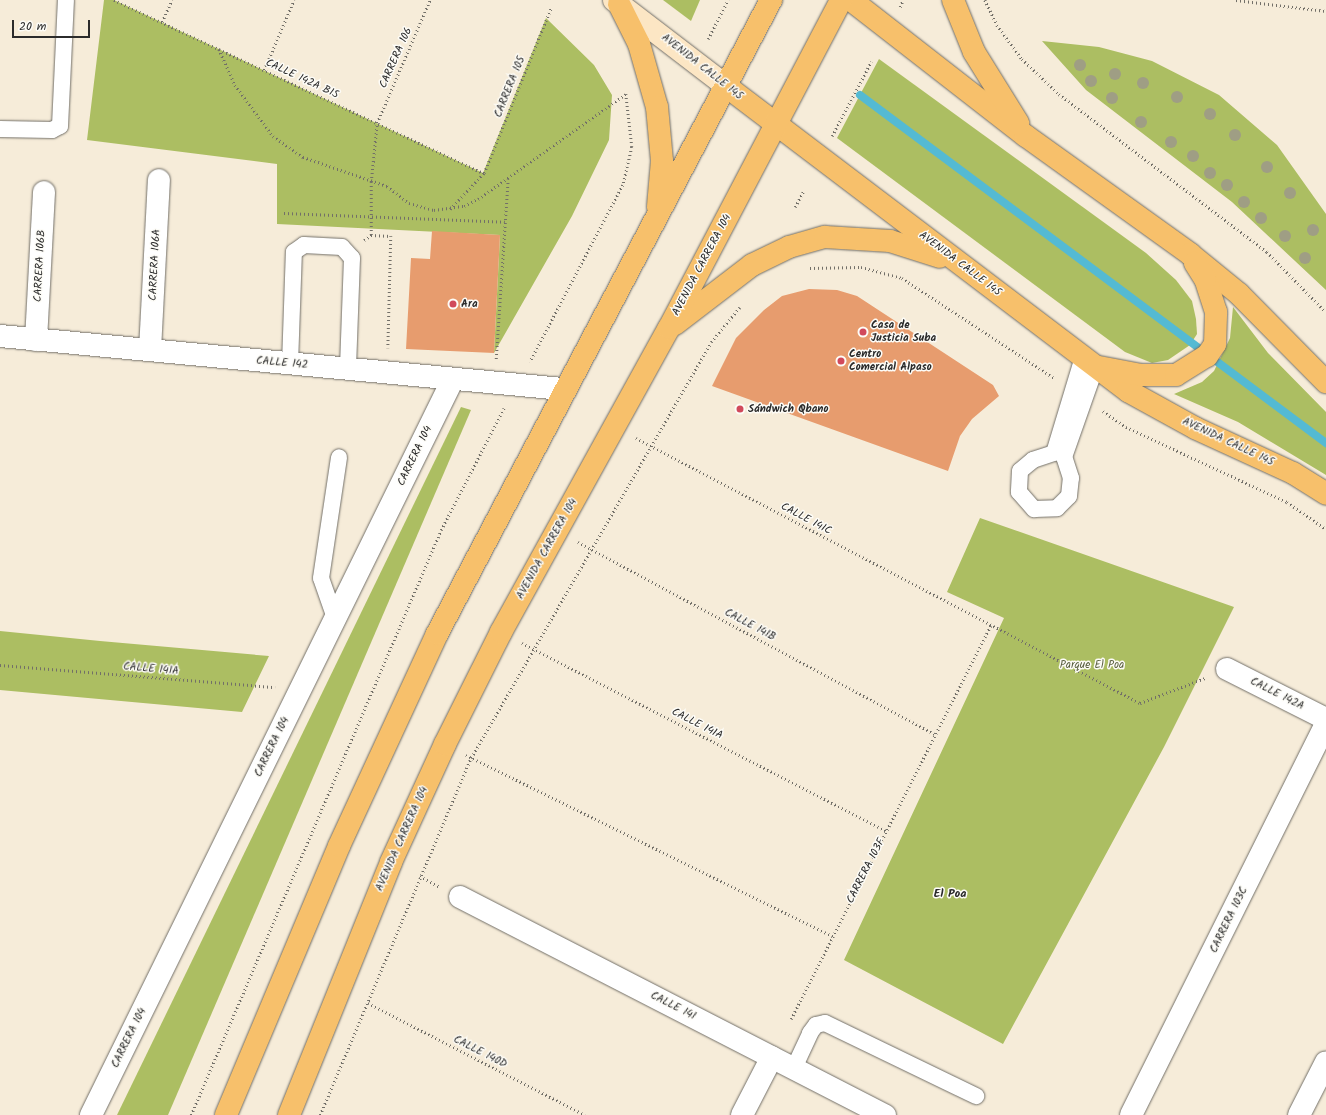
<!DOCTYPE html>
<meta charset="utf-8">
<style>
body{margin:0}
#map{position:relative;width:1326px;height:1115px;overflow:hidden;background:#f6ecd9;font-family:Kalam,sans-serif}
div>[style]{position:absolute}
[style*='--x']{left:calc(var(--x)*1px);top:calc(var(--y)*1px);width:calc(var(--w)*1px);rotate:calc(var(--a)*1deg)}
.green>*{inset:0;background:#acbe62}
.stream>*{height:8px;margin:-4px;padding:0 4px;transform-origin:4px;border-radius:4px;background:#54bad3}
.building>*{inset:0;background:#e79c6e}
.path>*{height:2.5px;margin-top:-1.25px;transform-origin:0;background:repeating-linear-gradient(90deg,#726f68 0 1px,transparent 0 4px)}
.roads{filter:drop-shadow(0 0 1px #726f68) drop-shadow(0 0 1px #726f68)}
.lane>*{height:16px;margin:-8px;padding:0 8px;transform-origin:8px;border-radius:8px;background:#fff}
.street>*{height:22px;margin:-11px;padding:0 11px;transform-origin:11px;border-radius:11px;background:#fff}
.secondary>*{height:22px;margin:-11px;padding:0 11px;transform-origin:11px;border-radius:11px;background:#fce6c4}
.primary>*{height:22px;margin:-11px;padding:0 11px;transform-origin:11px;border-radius:11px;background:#f7c06b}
.trees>*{width:12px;height:12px;margin:-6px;border-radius:50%;background:#9f9e84}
.dots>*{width:11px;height:11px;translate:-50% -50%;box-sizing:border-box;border:2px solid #fdfcf7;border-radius:50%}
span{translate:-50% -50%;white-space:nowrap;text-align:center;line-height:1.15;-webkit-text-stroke:3px #fdfcf7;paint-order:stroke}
.street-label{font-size:11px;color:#2b2b2b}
.poi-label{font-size:11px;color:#2b2b2b;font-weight:700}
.left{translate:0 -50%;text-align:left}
.park-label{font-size:11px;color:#585e3e}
.neighbourhood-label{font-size:12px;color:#2b2b2b;font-weight:700}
.scale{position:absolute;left:12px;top:20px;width:78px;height:18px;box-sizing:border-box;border:2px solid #2b2b2b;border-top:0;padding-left:5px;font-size:12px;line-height:14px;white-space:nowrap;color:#2b2b2b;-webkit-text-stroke:3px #fdfcf7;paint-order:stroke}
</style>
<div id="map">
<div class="green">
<i style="clip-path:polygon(104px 0,114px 0,483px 173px,546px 18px,594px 65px,612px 95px,609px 140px,572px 216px,494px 353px,500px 235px,277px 224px,277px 164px,87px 140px)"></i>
<i style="clip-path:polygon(663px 0,700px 0,691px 21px)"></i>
<i style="clip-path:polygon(1042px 41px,1099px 47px,1152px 61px,1219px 95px,1277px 145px,1326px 214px,1326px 290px,1232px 202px,1086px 90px)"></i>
<i style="clip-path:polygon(879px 59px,1146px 253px,1176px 280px,1192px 301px,1196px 319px,1197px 334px,1190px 345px,1168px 360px,1152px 363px,1125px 352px,837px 138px)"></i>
<i style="clip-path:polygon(1233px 307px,1268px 353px,1326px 412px,1326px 475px,1238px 422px,1174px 394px,1202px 382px,1214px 371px,1230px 338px)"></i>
<i style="clip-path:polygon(461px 407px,471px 410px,168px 1115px,117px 1115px)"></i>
<i style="clip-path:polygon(980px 518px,1234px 607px,1164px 747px,1003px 1044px,844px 960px,1004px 618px,947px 592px)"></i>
<i style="clip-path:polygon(0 631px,100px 641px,269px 656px,242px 712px,0 690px)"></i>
</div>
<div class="stream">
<i style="--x:860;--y:95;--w:582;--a:36.75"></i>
</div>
<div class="building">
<i style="clip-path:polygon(432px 231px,500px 235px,494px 353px,406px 349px,411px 258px,430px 259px)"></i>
<i style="clip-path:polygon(809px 289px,837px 290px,857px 296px,993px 385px,999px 396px,972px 419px,960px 436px,948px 471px,712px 386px,736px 338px,764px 310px,782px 296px)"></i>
</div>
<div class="path">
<i style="--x:114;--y:0;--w:408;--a:25.1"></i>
<i style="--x:985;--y:0;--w:28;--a:64"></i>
<i style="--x:997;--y:25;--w:42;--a:53.7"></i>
<i style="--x:1022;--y:59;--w:51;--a:43.4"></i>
<i style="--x:1059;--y:94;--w:261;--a:37.2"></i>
<i style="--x:1267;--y:252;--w:84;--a:45.5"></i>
<i style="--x:1236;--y:0;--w:91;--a:7"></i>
<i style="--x:900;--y:7;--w:8;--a:-67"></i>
<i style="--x:162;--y:22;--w:24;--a:-66"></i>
<i style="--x:708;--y:39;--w:44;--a:-62.9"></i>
<i style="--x:219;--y:49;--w:39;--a:66"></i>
<i style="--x:235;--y:85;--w:64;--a:53.3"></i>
<i style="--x:273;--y:136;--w:37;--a:35"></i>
<i style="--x:303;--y:157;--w:89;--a:19"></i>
<i style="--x:387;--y:186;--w:28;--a:38"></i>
<i style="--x:409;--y:203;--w:26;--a:16"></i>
<i style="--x:434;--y:210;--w:30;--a:-8"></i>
<i style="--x:464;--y:206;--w:16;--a:-27"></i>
<i style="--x:478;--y:199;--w:181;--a:-35.4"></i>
<i style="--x:626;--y:94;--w:53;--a:83.5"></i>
<i style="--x:632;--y:147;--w:39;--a:103"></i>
<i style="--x:623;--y:185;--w:200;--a:117.7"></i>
<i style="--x:264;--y:70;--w:76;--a:-66.8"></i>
<i style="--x:832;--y:136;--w:84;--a:-62.2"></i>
<i style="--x:795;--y:207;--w:19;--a:-62"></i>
<i style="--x:450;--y:209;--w:50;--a:-46.6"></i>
<i style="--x:484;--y:173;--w:178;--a:-67.9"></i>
<i style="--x:284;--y:213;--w:221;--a:2.3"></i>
<i style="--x:371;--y:235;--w:53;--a:-90"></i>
<i style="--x:371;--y:182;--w:59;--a:-84.2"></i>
<i style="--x:377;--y:123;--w:134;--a:-66.7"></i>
<i style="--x:364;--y:240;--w:9;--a:-36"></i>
<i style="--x:371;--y:235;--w:20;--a:3"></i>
<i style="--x:391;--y:236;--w:112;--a:91.5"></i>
<i style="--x:810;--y:268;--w:51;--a:-1.1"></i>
<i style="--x:861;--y:267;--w:42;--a:15"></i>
<i style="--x:902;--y:278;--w:182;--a:33.3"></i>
<i style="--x:496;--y:359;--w:180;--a:-86.2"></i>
<i style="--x:1103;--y:411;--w:28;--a:35"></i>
<i style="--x:1126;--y:427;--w:178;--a:25"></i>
<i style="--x:1287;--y:502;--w:47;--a:34.7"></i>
<i style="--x:636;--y:438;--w:569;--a:27.74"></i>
<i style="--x:1140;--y:703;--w:70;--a:-21"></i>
<i style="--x:578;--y:542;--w:405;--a:28.3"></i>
<i style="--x:522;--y:643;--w:410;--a:27.3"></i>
<i style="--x:0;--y:665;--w:276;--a:4.6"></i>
<i style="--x:466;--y:755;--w:409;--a:26.3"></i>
<i style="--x:420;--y:876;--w:23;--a:29"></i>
<i style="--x:368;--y:1003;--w:244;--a:27.3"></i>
<i style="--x:791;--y:1019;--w:441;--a:-63.1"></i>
<i style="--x:191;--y:1115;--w:636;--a:-66.86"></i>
<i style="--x:441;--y:530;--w:137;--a:-62.7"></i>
<i style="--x:320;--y:1115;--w:388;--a:-67.1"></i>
<i style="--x:471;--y:758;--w:480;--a:-60"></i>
<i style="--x:711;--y:342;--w:45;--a:-50.4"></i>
</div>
<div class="roads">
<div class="lane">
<i style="--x:0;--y:129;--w:52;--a:1.1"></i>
<i style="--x:52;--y:130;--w:9;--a:-27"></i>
<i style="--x:60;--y:126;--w:126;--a:-87.3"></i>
<i style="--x:1083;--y:357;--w:100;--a:106.8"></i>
<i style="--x:1054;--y:453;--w:22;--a:162"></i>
<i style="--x:1033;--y:460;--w:17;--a:140"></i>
<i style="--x:1020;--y:471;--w:21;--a:93"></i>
<i style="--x:1019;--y:492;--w:23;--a:49"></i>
<i style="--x:1034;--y:509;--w:23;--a:-2"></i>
<i style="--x:1057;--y:508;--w:17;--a:-45"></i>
<i style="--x:1069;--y:496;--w:18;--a:-84"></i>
<i style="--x:1071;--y:478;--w:22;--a:-108"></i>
<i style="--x:1064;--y:457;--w:96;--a:-70.6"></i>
<i style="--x:290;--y:364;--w:112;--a:-88"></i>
<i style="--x:294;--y:252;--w:12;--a:-35"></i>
<i style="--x:304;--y:245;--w:38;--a:3"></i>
<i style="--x:342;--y:247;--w:15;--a:48"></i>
<i style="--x:352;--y:258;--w:111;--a:92.1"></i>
<i style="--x:335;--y:618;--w:42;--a:-109.3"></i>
<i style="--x:321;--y:578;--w:122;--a:-81.5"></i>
<i style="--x:794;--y:1068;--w:38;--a:-65"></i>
<i style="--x:810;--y:1033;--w:10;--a:-53"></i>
<i style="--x:816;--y:1025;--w:9;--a:-13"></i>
<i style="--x:825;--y:1023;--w:168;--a:25.8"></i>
</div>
<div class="street">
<i style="--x:0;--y:336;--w:565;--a:5.38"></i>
<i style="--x:36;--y:340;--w:148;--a:-86.9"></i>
<i style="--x:150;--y:350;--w:170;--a:-87"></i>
<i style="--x:1227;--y:669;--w:111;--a:26.8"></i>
<i style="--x:460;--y:897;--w:478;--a:27.2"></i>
<i style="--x:91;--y:1115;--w:820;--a:-63.81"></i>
<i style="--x:742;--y:1115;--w:65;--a:-62.7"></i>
<i style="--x:1131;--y:1115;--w:437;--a:-63.5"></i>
<i style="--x:1299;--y:1115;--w:59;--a:-63"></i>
</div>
<div class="secondary">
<i style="--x:614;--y:0;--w:141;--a:37.5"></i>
</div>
<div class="primary">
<i style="--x:851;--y:0;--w:222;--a:37.9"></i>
<i style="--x:1026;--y:136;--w:202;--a:35.7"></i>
<i style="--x:1190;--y:254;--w:63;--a:39.2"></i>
<i style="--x:1239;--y:294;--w:124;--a:45.3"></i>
<i style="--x:953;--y:0;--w:56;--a:68"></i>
<i style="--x:974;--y:52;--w:84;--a:58.2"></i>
<i style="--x:619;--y:4;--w:45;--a:63.4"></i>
<i style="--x:639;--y:44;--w:66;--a:74.1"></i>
<i style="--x:657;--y:107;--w:54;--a:84.7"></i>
<i style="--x:662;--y:161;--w:46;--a:95"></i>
<i style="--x:726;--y:86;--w:505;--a:37.19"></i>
<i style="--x:1128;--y:391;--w:77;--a:28.9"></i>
<i style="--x:1195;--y:428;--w:108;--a:24.7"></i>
<i style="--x:1293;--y:473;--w:39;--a:32"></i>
<i style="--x:675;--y:324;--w:97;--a:-37.5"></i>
<i style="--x:752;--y:265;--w:41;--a:-25.9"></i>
<i style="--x:789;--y:247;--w:37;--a:-16"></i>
<i style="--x:825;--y:237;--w:65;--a:3.5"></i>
<i style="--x:890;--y:241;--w:52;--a:17.7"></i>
<i style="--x:1099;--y:367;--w:43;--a:10.8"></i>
<i style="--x:1141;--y:375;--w:35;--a:0"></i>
<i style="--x:1176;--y:375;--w:36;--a:-32"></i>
<i style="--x:1207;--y:356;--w:14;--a:-56"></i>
<i style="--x:1215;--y:344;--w:32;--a:-88"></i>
<i style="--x:1216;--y:312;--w:35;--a:-108"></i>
<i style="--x:1205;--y:279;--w:19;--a:-122"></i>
<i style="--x:226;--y:1115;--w:292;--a:-67.2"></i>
<i style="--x:339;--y:846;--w:234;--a:-65.2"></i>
<i style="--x:437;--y:634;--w:717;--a:-62.22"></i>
<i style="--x:289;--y:1115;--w:273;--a:-68"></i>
<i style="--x:391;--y:862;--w:130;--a:-65.4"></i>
<i style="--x:445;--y:744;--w:125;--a:-63.4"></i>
<i style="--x:501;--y:632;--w:347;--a:-61.1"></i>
<i style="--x:669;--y:328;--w:370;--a:-62.3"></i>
</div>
</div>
<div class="trees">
<i style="left:1080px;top:65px"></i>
<i style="left:1115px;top:74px"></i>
<i style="left:1091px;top:81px"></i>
<i style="left:1143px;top:83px"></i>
<i style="left:1177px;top:97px"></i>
<i style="left:1112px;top:98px"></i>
<i style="left:1210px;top:114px"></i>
<i style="left:1141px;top:122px"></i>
<i style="left:1235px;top:135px"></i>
<i style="left:1171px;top:142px"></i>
<i style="left:1193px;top:156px"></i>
<i style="left:1267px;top:167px"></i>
<i style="left:1210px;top:173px"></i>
<i style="left:1227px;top:185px"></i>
<i style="left:1290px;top:193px"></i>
<i style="left:1244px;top:202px"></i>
<i style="left:1261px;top:218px"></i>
<i style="left:1313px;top:230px"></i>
<i style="left:1285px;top:236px"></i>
<i style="left:1305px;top:258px"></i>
</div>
<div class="dots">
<i style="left:453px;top:304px;background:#d1495b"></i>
<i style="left:863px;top:332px;background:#d1495b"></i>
<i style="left:841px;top:361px;background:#d1495b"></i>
<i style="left:740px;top:409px;background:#d1495b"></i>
</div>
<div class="street-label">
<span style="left:396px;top:58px;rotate:-66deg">CARRERA 106</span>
<span style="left:702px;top:67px;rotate:38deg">AVENIDA CALLE 145</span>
<span style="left:302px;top:79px;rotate:25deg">CALLE 142A BIS</span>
<span style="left:510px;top:87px;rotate:-68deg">CARRERA 105</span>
<span style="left:960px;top:264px;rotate:37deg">AVENIDA CALLE 145</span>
<span style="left:155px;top:265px;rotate:-87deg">CARRERA 106A</span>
<span style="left:702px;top:265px;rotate:-62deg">AVENIDA CARRERA 104</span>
<span style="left:40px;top:266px;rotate:-87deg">CARRERA 106B</span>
<span style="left:282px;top:363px;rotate:5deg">CALLE 142</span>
<span style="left:1228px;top:442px;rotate:25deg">AVENIDA CALLE 145</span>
<span style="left:415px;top:456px;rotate:-64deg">CARRERA 104</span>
<span style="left:806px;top:519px;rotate:28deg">CALLE 141C</span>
<span style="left:547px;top:549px;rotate:-61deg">AVENIDA CARRERA 104</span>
<span style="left:750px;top:625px;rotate:28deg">CALLE 141B</span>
<span style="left:151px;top:669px;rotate:5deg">CALLE 141A</span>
<span style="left:1277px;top:694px;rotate:27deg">CALLE 142A</span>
<span style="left:697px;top:724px;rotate:27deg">CALLE 141A</span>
<span style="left:272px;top:747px;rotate:-64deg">CARRERA 104</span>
<span style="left:402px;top:839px;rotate:-66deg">AVENIDA CARRERA 104</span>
<span style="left:866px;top:871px;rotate:-63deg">CARRERA 103F</span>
<span style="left:1229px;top:920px;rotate:-64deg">CARRERA 103C</span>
<span style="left:673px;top:1006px;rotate:27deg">CALLE 141</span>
<span style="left:129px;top:1038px;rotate:-64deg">CARRERA 104</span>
<span style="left:480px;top:1052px;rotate:27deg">CALLE 140D</span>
</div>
<div class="poi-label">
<span class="left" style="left:461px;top:304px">Ara</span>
<span class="left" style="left:871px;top:332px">Casa de<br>Justicia Suba</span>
<span class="left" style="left:849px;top:361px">Centro<br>Comercial Alpaso</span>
<span class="left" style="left:748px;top:409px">Sándwich Qbano</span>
</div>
<div class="park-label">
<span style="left:1092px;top:665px">Parque El Poa</span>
</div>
<div class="neighbourhood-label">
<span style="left:950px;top:894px">El Poa</span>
</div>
<div class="scale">20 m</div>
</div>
